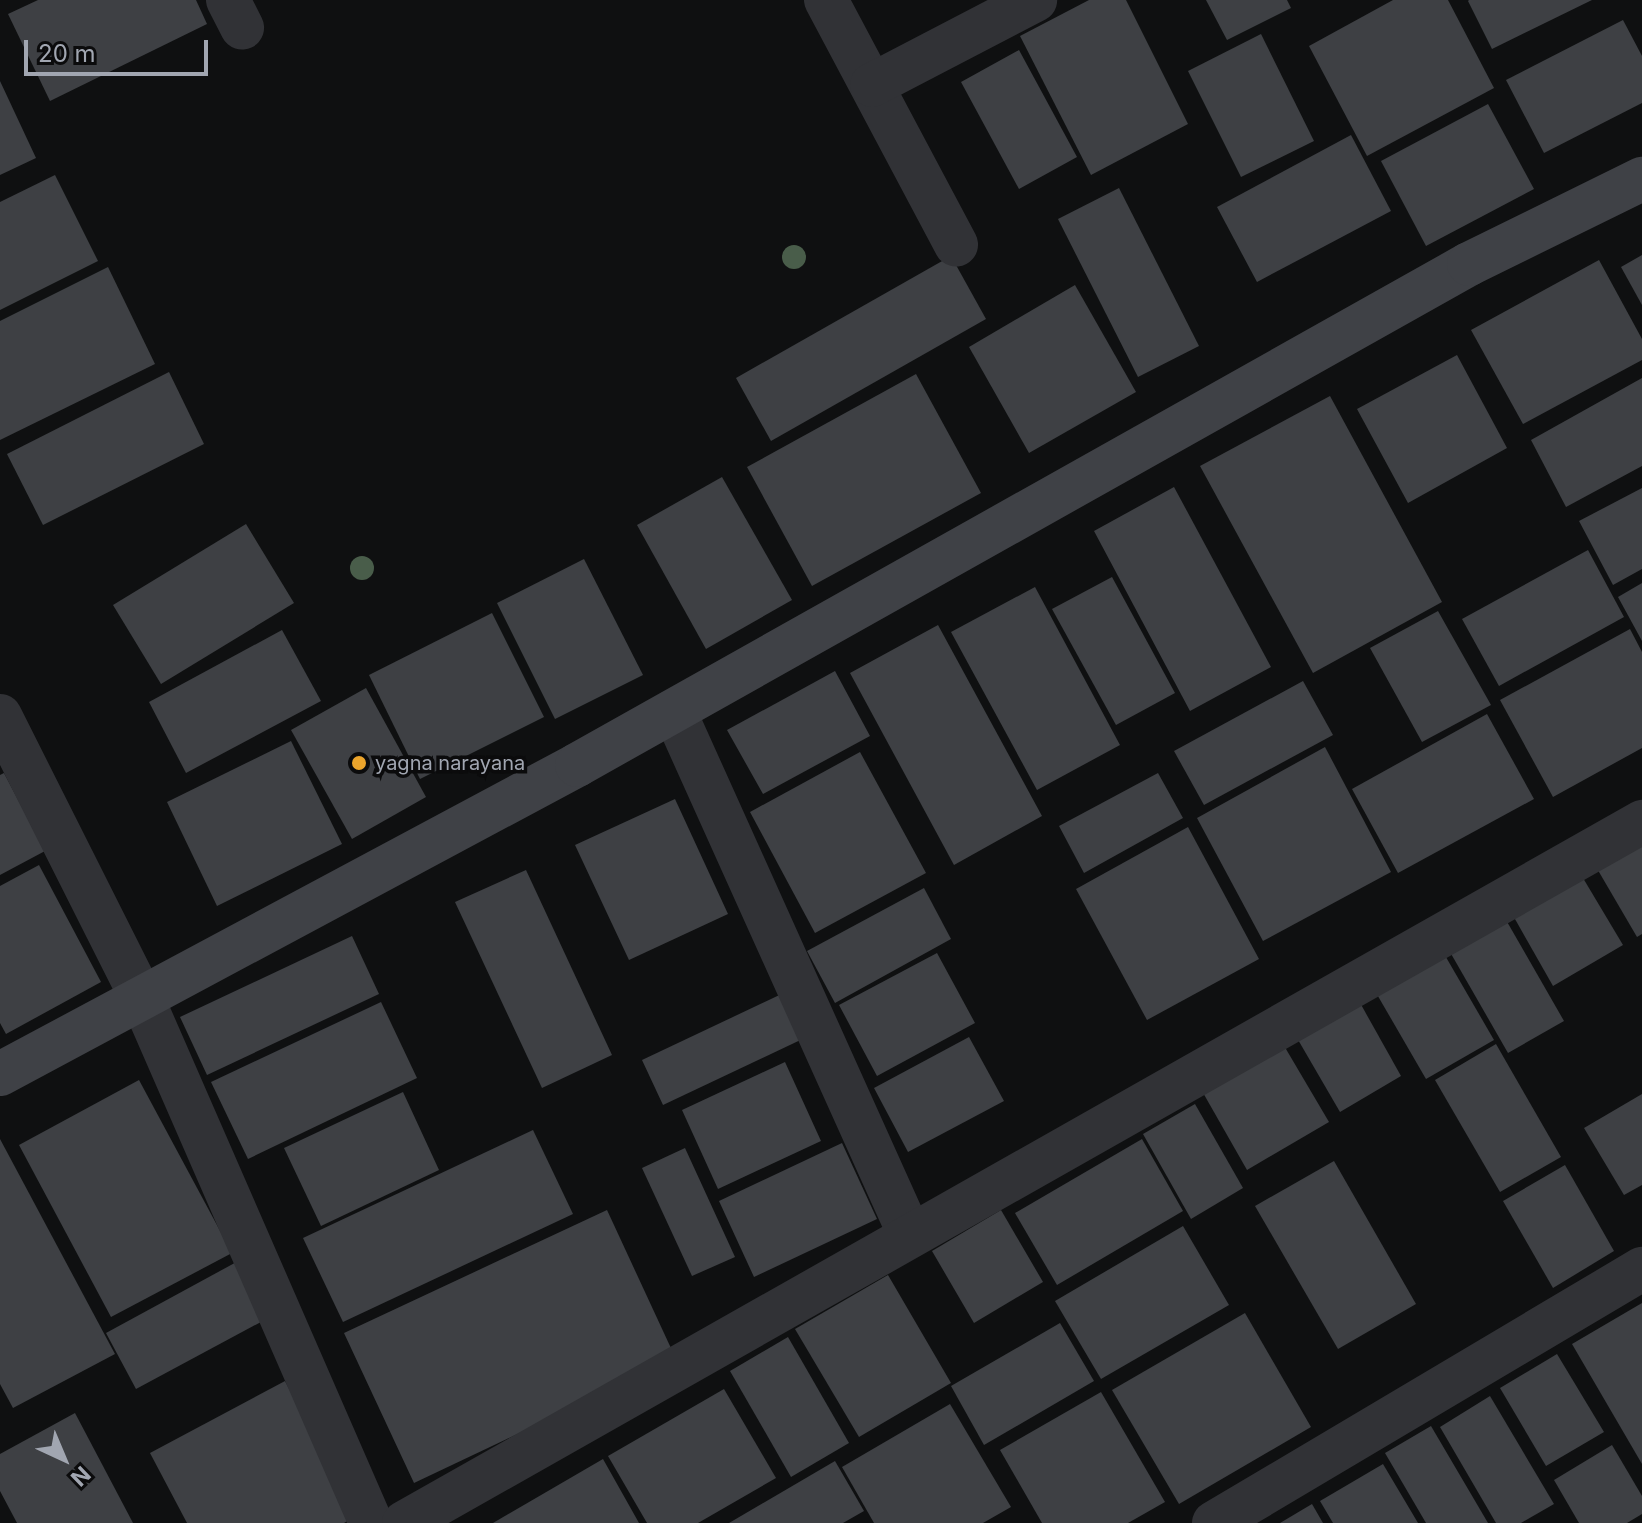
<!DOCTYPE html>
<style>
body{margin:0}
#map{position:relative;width:1642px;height:1523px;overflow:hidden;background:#0f1011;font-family:Inter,sans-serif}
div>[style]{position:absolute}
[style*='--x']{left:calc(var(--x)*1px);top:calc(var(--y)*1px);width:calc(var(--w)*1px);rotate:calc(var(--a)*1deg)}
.building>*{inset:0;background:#3e4044}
.street>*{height:44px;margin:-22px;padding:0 22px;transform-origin:22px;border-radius:22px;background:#313236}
.secondary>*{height:44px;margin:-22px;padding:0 22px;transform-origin:22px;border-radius:22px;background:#3f4146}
.trees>*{width:24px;height:24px;margin:-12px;border-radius:50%;background:#495d4a}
.dots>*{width:22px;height:22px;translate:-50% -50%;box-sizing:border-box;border:4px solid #0b0b0c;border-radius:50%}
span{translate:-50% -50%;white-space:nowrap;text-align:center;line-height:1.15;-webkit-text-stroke:7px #0b0b0c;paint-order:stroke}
.poi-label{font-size:20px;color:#a1a6b1}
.left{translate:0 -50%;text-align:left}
.north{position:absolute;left:24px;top:1419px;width:80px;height:80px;-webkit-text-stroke:6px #0b0b0c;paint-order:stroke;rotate:136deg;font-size:22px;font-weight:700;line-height:32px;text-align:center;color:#a1a6b1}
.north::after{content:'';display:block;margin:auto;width:28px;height:36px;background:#a1a6b1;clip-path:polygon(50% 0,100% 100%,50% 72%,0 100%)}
.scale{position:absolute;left:24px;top:40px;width:184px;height:36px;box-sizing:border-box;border:4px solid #a1a6b1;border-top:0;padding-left:10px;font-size:24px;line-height:28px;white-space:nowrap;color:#a1a6b1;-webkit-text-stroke:6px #0b0b0c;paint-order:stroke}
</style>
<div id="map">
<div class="building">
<i style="clip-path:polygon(38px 0,196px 0,207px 24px,50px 101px,8px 14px)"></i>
<i style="clip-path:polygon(1089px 0,1126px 0,1188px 124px,1091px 175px,1020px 36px)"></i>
<i style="clip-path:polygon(1206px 0,1287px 0,1291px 8px,1227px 40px)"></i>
<i style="clip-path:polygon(1393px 0,1448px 0,1494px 88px,1367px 156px,1309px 46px)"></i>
<i style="clip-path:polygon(1592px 0,1492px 49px,1468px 1px,1469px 0)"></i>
<i style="clip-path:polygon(1623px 20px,1642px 56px,1642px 103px,1544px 153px,1506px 80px)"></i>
<i style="clip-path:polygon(1261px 34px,1314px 141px,1241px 177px,1188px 71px)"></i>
<i style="clip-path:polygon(1019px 50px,1077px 157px,1019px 189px,961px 82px)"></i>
<i style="clip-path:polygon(0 81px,36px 158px,0 175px)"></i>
<i style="clip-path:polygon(1488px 104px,1534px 189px,1426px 246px,1381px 161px)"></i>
<i style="clip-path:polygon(1351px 135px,1391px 211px,1257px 282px,1217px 207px)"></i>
<i style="clip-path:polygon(55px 175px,98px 261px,0 310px,0 202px)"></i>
<i style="clip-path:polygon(1119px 188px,1199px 346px,1138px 377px,1058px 219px)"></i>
<i style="clip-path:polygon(1642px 255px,1642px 305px,1621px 267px)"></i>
<i style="clip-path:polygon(951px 256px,986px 319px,771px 441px,736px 378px)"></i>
<i style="clip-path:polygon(1599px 260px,1642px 339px,1642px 360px,1523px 424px,1471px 330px)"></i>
<i style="clip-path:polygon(108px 267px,155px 364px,0 440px,0 321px)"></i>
<i style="clip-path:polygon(1075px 285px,1136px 392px,1029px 453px,969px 347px)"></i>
<i style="clip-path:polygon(1457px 355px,1507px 448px,1408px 503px,1357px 409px)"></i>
<i style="clip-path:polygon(169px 372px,204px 444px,43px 525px,7px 454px)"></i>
<i style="clip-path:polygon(916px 374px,981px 493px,812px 586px,747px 467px)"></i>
<i style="clip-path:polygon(1642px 378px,1642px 466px,1566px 507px,1531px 440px)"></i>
<i style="clip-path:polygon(1330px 396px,1442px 602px,1313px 673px,1200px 466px)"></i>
<i style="clip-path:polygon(722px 477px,792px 600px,706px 649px,637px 525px)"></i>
<i style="clip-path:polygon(1174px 487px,1271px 667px,1190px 711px,1094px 531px)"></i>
<i style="clip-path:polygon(1642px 488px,1642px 569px,1613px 585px,1579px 521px)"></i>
<i style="clip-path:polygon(246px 524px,294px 603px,161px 684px,113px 605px)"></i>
<i style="clip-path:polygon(1588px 550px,1624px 617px,1499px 686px,1462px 619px)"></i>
<i style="clip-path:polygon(584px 559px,643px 675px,555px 719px,497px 603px)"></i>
<i style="clip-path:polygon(1112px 577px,1175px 693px,1116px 725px,1052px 609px)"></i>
<i style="clip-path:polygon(1642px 583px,1642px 641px,1618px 597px)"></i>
<i style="clip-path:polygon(1035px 587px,1120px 745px,1037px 790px,951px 632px)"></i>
<i style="clip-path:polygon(1438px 611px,1491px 705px,1422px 742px,1370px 648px)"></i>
<i style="clip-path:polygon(492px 613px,544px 717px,420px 779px,369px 675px)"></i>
<i style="clip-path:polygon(938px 625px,1042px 816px,954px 865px,850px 673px)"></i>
<i style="clip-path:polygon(1630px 629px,1642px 652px,1642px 748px,1553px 797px,1500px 700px)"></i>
<i style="clip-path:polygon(282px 630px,321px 701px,186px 773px,149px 702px)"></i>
<i style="clip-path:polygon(835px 671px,870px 736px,763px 794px,727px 730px)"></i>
<i style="clip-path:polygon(1303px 681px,1333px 735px,1204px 805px,1174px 751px)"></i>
<i style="clip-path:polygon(366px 688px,426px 797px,352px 839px,291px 730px)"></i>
<i style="clip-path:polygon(1487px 714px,1534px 799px,1398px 873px,1352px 789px)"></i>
<i style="clip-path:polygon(291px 741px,342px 844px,217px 906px,167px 802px)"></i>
<i style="clip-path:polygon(1325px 747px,1391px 872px,1263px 941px,1197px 818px)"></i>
<i style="clip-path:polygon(860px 752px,926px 873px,815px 933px,750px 812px)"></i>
<i style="clip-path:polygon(4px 773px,45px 851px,0 875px,0 775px)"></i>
<i style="clip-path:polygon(1158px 773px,1183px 818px,1084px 873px,1059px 826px)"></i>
<i style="clip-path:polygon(675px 799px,728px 914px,629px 960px,575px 845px)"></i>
<i style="clip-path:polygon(1188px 827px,1259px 959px,1147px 1020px,1076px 889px)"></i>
<i style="clip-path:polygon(1642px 831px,1642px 934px,1637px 937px,1592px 860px)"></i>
<i style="clip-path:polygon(39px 865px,101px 982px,6px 1034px,0 1023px,0 886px)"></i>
<i style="clip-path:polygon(526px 870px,612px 1055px,542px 1088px,455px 902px)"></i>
<i style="clip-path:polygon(1580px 873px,1623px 945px,1553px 986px,1511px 912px)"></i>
<i style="clip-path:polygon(924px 888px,951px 939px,835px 1003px,807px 951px)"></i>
<i style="clip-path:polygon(1502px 913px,1564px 1021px,1508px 1053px,1446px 945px)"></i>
<i style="clip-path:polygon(352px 936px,379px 994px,207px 1075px,180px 1017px)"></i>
<i style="clip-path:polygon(1443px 952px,1494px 1040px,1426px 1079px,1375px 991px)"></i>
<i style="clip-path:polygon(937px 953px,975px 1023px,877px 1076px,839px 1005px)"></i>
<i style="clip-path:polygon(790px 990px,811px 1035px,663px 1105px,642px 1060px)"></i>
<i style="clip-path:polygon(1359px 1001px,1401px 1076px,1340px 1112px,1297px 1038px)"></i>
<i style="clip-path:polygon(381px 1002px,417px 1078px,248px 1159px,211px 1082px)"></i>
<i style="clip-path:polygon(969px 1037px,1004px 1101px,908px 1152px,874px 1088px)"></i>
<i style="clip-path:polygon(1283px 1044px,1329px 1122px,1247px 1170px,1202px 1091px)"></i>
<i style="clip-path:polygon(1496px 1044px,1561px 1157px,1500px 1192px,1435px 1080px)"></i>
<i style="clip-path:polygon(785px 1062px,821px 1141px,718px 1189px,682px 1110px)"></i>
<i style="clip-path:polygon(139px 1080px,232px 1253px,111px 1317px,19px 1145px)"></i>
<i style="clip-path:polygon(403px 1092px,439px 1170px,321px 1226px,284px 1148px)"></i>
<i style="clip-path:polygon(1642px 1094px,1642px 1185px,1624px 1195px,1584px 1128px)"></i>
<i style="clip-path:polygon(1195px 1104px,1243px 1188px,1191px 1219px,1143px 1134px)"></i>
<i style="clip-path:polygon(533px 1130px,573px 1214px,343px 1322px,303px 1238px)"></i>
<i style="clip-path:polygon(0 1139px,115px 1354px,13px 1408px,0 1384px)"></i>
<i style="clip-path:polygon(1142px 1139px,1183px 1211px,1057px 1285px,1015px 1213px)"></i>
<i style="clip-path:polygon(842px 1143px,877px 1219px,754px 1277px,719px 1201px)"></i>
<i style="clip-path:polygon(685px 1148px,735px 1257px,692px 1276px,642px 1168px)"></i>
<i style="clip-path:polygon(1334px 1161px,1416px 1304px,1338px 1349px,1255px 1206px)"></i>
<i style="clip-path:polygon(1565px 1165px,1614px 1251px,1553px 1288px,1503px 1201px)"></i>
<i style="clip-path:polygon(607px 1210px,676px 1359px,414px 1483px,344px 1333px)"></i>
<i style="clip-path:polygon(1001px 1210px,1043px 1282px,974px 1323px,932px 1251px)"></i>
<i style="clip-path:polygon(1183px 1226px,1229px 1305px,1101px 1379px,1055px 1301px)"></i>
<i style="clip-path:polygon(242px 1259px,272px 1316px,136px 1389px,106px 1333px)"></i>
<i style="clip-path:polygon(888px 1275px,951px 1383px,859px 1437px,795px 1329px)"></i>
<i style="clip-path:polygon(1642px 1303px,1642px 1464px,1572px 1344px)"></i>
<i style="clip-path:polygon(1245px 1313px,1311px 1427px,1179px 1504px,1112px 1390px)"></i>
<i style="clip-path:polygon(1060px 1323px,1094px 1381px,984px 1445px,951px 1386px)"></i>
<i style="clip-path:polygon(788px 1337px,849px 1443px,791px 1477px,730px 1371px)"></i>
<i style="clip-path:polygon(1557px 1354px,1604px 1432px,1546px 1466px,1500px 1388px)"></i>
<i style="clip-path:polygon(285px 1381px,356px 1516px,344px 1523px,187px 1523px,150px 1453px)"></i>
<i style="clip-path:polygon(724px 1389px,776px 1478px,698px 1523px,647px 1523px,608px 1456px)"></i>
<i style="clip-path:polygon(1101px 1392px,1165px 1502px,1128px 1523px,1042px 1523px,1000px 1450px)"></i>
<i style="clip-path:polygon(1490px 1396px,1554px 1504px,1521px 1523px,1496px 1523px,1440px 1427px)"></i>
<i style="clip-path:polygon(950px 1404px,1011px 1507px,983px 1523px,874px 1523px,842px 1467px)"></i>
<i style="clip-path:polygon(75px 1413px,133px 1523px,17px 1523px,0 1491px,0 1454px)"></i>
<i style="clip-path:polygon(1431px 1426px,1488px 1523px,1426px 1523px,1385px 1453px)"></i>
<i style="clip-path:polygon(1612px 1445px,1642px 1496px,1642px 1514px,1627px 1523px,1579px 1523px,1554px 1480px)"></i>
<i style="clip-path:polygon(603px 1459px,639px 1523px,493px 1523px)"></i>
<i style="clip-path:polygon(835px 1461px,864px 1511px,843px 1523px,729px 1523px)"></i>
<i style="clip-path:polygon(1383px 1464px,1418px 1523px,1333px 1523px,1320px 1501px)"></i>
<i style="clip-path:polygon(1312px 1504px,1323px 1523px,1280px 1523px)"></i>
</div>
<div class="street">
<i style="--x:228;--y:0;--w:31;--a:63"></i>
<i style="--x:826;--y:0;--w:277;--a:62"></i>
<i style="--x:872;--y:85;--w:184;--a:-27.5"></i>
<i style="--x:674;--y:711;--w:572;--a:65.76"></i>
<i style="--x:0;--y:716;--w:316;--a:63.3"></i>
<i style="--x:142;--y:998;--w:573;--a:66.43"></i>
<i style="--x:404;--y:1523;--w:1423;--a:-29.52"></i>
<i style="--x:1214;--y:1523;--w:498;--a:-30.7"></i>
</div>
<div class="secondary">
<i style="--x:0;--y:1074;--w:655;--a:-28.17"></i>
<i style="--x:577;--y:765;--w:1023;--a:-29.32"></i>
<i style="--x:1469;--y:264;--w:193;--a:-26.2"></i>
</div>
<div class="trees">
<i style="left:794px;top:257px"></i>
<i style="left:362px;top:568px"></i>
</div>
<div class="dots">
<i style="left:359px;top:763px;background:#eca52c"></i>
</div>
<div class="poi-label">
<span class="left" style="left:375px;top:763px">yagna narayana</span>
</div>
<div class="north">N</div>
<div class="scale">20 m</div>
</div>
